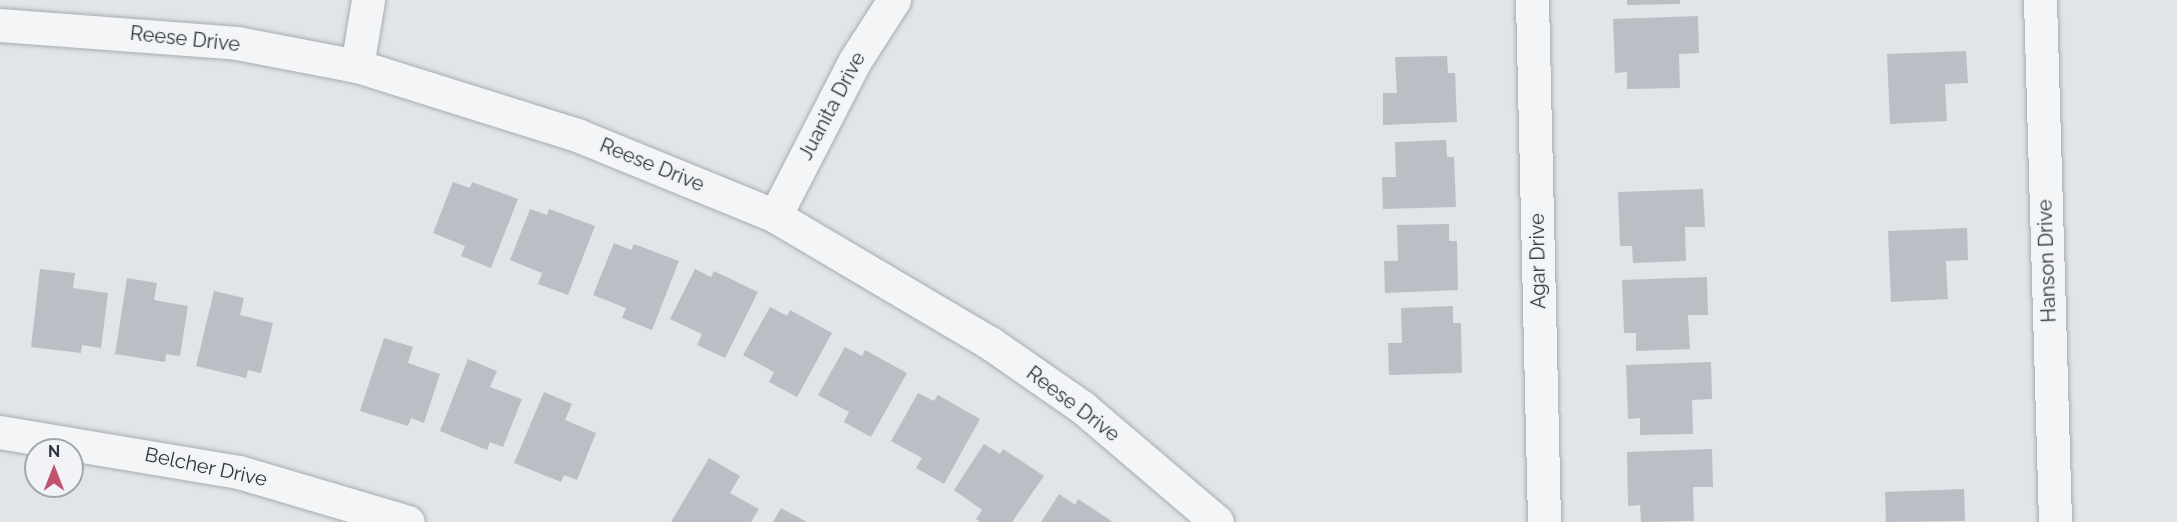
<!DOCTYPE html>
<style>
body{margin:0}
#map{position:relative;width:2177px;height:522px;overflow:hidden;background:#e1e5e8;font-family:Raleway,sans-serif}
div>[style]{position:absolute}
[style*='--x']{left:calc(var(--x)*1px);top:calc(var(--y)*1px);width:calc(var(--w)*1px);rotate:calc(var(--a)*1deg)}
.building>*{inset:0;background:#b9bfc5}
.roads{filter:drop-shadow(0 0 2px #a7acb2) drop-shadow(0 0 2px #a7acb2)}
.street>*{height:33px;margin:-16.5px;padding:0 16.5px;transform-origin:16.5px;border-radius:16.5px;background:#f4f5f7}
span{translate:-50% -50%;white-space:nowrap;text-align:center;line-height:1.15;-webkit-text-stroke:4.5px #f1f3f6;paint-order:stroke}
.street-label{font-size:20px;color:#2c343e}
.north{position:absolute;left:24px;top:438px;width:60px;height:60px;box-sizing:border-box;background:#f1f3f6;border:2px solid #a2a7ac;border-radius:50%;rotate:0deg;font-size:16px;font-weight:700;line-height:24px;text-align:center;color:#2c343e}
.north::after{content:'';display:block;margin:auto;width:21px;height:27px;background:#c0546e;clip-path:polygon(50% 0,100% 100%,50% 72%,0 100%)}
</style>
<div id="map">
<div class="building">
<i style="clip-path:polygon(1627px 0,1680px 0,1680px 4px,1627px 5px)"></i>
<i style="clip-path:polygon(1698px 16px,1699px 53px,1679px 54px,1680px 88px,1627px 89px,1627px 72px,1615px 73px,1613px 19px)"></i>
<i style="clip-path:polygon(1966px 51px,1968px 83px,1945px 84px,1947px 121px,1890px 124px,1887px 54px)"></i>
<i style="clip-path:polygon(1447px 56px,1448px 73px,1455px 73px,1457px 122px,1383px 125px,1383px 93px,1397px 93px,1395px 57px)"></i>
<i style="clip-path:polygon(1446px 140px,1447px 157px,1454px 157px,1456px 207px,1383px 209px,1382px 177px,1396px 177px,1395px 142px)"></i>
<i style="clip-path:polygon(453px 182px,470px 188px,472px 182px,518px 199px,491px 268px,461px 256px,465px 246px,433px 233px)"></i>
<i style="clip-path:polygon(1703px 189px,1705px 227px,1685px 227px,1686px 261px,1633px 263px,1632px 246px,1620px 246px,1618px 192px)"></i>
<i style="clip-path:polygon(530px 209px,547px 215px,549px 209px,595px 226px,568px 295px,538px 284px,542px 273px,510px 260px)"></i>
<i style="clip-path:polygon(1449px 224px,1449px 241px,1457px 241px,1458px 290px,1385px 293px,1384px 261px,1398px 261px,1397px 225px)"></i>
<i style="clip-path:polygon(1967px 228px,1968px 260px,1946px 261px,1948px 299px,1891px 302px,1888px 231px)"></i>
<i style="clip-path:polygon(614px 243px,631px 250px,634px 244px,679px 261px,652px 330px,622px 318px,626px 308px,593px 295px)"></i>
<i style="clip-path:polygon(40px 269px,75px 273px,73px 288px,108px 293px,101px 348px,82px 345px,81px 353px,31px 347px)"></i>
<i style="clip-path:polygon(695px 269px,711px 277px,714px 271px,758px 292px,725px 358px,697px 345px,702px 334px,670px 319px)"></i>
<i style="clip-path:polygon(1707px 277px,1708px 315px,1688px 315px,1690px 349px,1636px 351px,1636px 333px,1624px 333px,1622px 280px)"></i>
<i style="clip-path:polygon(127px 278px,157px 283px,154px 300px,188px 306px,180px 356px,166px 354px,165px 362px,115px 354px)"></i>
<i style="clip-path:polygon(214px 291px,244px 298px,240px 315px,273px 323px,261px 373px,248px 370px,246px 378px,196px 366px)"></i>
<i style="clip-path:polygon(1453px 306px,1453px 323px,1461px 323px,1462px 373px,1389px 375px,1388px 343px,1402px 343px,1401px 308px)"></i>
<i style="clip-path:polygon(770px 307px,787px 316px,790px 310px,832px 333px,797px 397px,769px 382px,774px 372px,743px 355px)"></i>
<i style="clip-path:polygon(384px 338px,413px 347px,408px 363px,440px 374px,424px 423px,411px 418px,408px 426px,360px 411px)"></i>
<i style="clip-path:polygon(845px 347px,862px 356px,865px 350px,907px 373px,871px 437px,844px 422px,849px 412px,818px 395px)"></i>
<i style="clip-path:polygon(468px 359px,497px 371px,490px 387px,522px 399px,503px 447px,490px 442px,487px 450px,440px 431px)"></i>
<i style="clip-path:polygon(1711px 362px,1712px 399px,1692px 400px,1693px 434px,1640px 435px,1640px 418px,1628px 419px,1626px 365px)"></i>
<i style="clip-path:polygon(544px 392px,572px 404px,565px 420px,596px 433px,577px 480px,564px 475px,561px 482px,514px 463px)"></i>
<i style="clip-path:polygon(918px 393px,934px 401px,938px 395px,980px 419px,944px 484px,916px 468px,922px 458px,891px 441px)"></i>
<i style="clip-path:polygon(984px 444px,1000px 454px,1003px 449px,1044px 476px,1012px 522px,980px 522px,976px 519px,982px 510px,954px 490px)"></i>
<i style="clip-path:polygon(1712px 449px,1713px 487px,1693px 487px,1694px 521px,1641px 522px,1640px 505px,1628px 506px,1627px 452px)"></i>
<i style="clip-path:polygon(709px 458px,740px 476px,730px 493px,759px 509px,751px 522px,671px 522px)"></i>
<i style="clip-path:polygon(1964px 489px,1965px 521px,1886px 522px,1885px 492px)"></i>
<i style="clip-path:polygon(1059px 494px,1075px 505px,1078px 499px,1113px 522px,1041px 522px)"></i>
<i style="clip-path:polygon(781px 508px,807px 522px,773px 522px)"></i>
</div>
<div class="roads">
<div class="street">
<i style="--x:1532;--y:0;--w:522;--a:88.68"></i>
<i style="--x:2040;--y:0;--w:522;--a:88.35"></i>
<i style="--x:0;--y:25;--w:238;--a:4.3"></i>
<i style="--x:237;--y:43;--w:122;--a:10.9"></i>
<i style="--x:357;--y:66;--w:231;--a:17.4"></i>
<i style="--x:577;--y:135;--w:214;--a:22.2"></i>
<i style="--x:775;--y:216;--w:250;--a:30.6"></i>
<i style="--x:990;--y:343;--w:112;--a:34.8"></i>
<i style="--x:1082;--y:407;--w:177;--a:40.4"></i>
<i style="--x:357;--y:66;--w:67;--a:-80.5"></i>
<i style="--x:775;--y:216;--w:173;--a:-62.8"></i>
<i style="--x:854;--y:62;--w:74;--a:-57.2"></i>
<i style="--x:0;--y:432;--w:242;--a:9.5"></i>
<i style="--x:239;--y:472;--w:176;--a:16.5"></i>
</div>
</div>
<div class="street-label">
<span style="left:185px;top:39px;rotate:6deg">Reese Drive</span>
<span style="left:832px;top:106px;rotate:-62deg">Juanita Drive</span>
<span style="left:652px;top:165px;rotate:22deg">Reese Drive</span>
<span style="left:1538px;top:261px;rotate:-91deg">Agar Drive</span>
<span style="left:2047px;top:261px;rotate:-92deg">Hanson Drive</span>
<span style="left:1073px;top:404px;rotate:37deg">Reese Drive</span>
<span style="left:206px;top:467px;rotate:12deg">Belcher Drive</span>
</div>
<div class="north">N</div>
</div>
